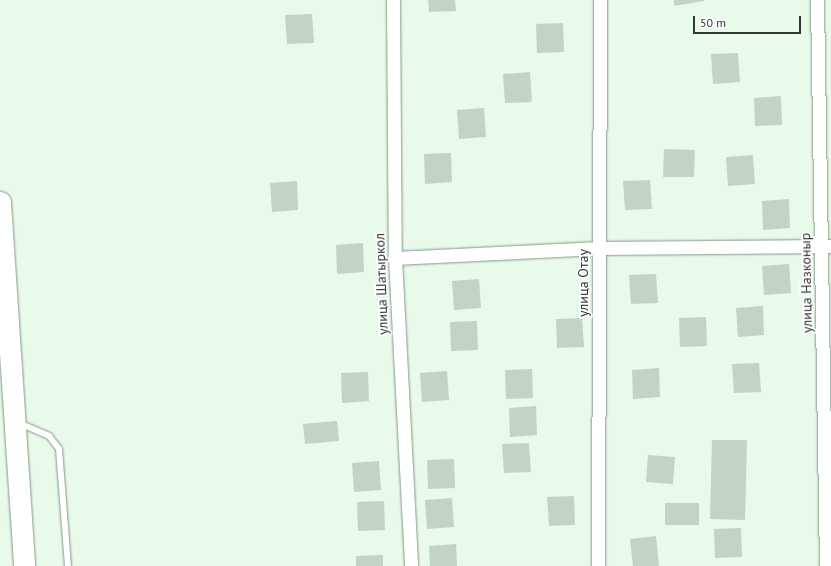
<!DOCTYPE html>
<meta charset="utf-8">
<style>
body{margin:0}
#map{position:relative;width:831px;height:566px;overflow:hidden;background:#e8faea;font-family:"PT Sans",sans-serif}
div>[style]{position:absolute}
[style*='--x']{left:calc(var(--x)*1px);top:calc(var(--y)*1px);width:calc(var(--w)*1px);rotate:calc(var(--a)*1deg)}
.building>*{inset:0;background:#c2d4c4}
.roads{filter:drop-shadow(0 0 1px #869688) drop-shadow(0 0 1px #869688)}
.service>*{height:6px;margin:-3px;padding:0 3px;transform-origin:3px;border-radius:3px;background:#fff}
.minor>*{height:13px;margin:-6.5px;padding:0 6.5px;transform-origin:6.5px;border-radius:6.5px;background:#fff}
.trunk>*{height:21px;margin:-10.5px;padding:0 10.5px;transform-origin:10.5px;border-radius:10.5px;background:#fff}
span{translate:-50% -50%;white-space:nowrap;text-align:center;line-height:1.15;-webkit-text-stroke:3.5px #fff;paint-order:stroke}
.street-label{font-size:14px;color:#2f3630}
.scale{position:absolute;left:693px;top:16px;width:108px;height:18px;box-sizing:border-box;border:2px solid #2f3630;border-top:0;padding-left:5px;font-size:12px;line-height:14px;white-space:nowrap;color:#2f3630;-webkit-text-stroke:3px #fff;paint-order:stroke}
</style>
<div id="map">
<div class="building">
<i style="clip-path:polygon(428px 0,455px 0,456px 11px,429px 12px)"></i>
<i style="clip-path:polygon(674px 0,704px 0,704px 1px,674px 6px)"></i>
<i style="clip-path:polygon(312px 14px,314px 43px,287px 44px,285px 15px)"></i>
<i style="clip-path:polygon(563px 23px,564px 52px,537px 53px,536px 24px)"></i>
<i style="clip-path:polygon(738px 53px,740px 82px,713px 84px,711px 54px)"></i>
<i style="clip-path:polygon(530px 72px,532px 102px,505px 103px,503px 74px)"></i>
<i style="clip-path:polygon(781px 96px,782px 125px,755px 126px,754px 98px)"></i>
<i style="clip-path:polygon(484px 108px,486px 137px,459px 139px,457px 110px)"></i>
<i style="clip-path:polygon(664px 149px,695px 150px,694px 177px,663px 177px)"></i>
<i style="clip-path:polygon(451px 153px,452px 182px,425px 184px,424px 154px)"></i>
<i style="clip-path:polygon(753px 155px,755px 184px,728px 186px,726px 157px)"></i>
<i style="clip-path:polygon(650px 180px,652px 209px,625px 210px,623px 181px)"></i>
<i style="clip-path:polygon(297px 181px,298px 210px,272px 212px,270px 183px)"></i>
<i style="clip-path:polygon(789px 199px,790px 228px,763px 230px,762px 201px)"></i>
<i style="clip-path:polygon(363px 243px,364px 272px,337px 274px,336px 245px)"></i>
<i style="clip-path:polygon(789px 264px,791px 293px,764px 295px,762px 266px)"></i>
<i style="clip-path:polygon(656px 274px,658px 303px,631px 304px,629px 275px)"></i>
<i style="clip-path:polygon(479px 279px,481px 308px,454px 310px,452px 281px)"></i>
<i style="clip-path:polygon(763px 306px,764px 335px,738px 337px,736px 308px)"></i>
<i style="clip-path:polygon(706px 317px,707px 346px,680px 347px,679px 318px)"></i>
<i style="clip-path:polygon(582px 318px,584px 347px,557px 348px,556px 319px)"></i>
<i style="clip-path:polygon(477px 321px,478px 350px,451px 351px,450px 322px)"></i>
<i style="clip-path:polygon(759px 363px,761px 392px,734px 393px,732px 364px)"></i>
<i style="clip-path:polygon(659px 368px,660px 397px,633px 399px,632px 370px)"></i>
<i style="clip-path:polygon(532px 369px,533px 398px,506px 399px,505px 370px)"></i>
<i style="clip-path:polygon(447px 371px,449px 400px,422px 402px,420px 373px)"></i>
<i style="clip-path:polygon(368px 372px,369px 401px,342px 403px,341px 373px)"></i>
<i style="clip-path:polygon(536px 406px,537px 435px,510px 437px,509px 408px)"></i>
<i style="clip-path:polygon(337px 421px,339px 441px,305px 444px,303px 424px)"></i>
<i style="clip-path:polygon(712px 440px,747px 440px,745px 520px,710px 519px)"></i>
<i style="clip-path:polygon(529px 443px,531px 472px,504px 473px,502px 444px)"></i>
<i style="clip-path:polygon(648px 455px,675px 457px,673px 484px,646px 482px)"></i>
<i style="clip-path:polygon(454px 459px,455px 488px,428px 489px,427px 460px)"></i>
<i style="clip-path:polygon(379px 461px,381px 490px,354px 492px,352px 463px)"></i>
<i style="clip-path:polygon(574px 496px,575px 525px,549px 526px,547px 497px)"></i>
<i style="clip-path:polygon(452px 498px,454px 527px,427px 529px,425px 500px)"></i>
<i style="clip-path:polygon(384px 501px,385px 530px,358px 531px,357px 502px)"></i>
<i style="clip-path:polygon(665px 503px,699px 503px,699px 525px,665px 525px)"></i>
<i style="clip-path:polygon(741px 528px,742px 557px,715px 558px,714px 529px)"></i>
<i style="clip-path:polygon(656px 536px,659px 566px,633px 566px,630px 539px)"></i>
<i style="clip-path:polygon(456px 544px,457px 566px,430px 566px,429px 546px)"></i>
<i style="clip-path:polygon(383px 555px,383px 566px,356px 566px,356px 556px)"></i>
</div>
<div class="roads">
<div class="service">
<i style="--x:19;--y:423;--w:33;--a:23"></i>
<i style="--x:49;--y:436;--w:16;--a:52"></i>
<i style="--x:59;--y:449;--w:117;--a:85.6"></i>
</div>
<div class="minor">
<i style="--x:393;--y:0;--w:258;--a:89.6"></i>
<i style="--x:395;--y:258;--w:308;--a:87"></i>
<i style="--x:817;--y:0;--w:566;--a:89.09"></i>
<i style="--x:395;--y:258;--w:204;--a:-2.8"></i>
<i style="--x:599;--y:248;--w:232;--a:-0.5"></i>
<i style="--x:598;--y:566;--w:566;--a:-89.8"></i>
</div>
<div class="trunk">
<i style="--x:0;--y:202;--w:365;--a:86.2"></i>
</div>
</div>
<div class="street-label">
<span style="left:583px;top:283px;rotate:-90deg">улица Отау</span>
<span style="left:806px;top:283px;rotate:-91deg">улица Назконыр</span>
<span style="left:381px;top:284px;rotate:-92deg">улица Шатыркол</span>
</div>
<div class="scale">50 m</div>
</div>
